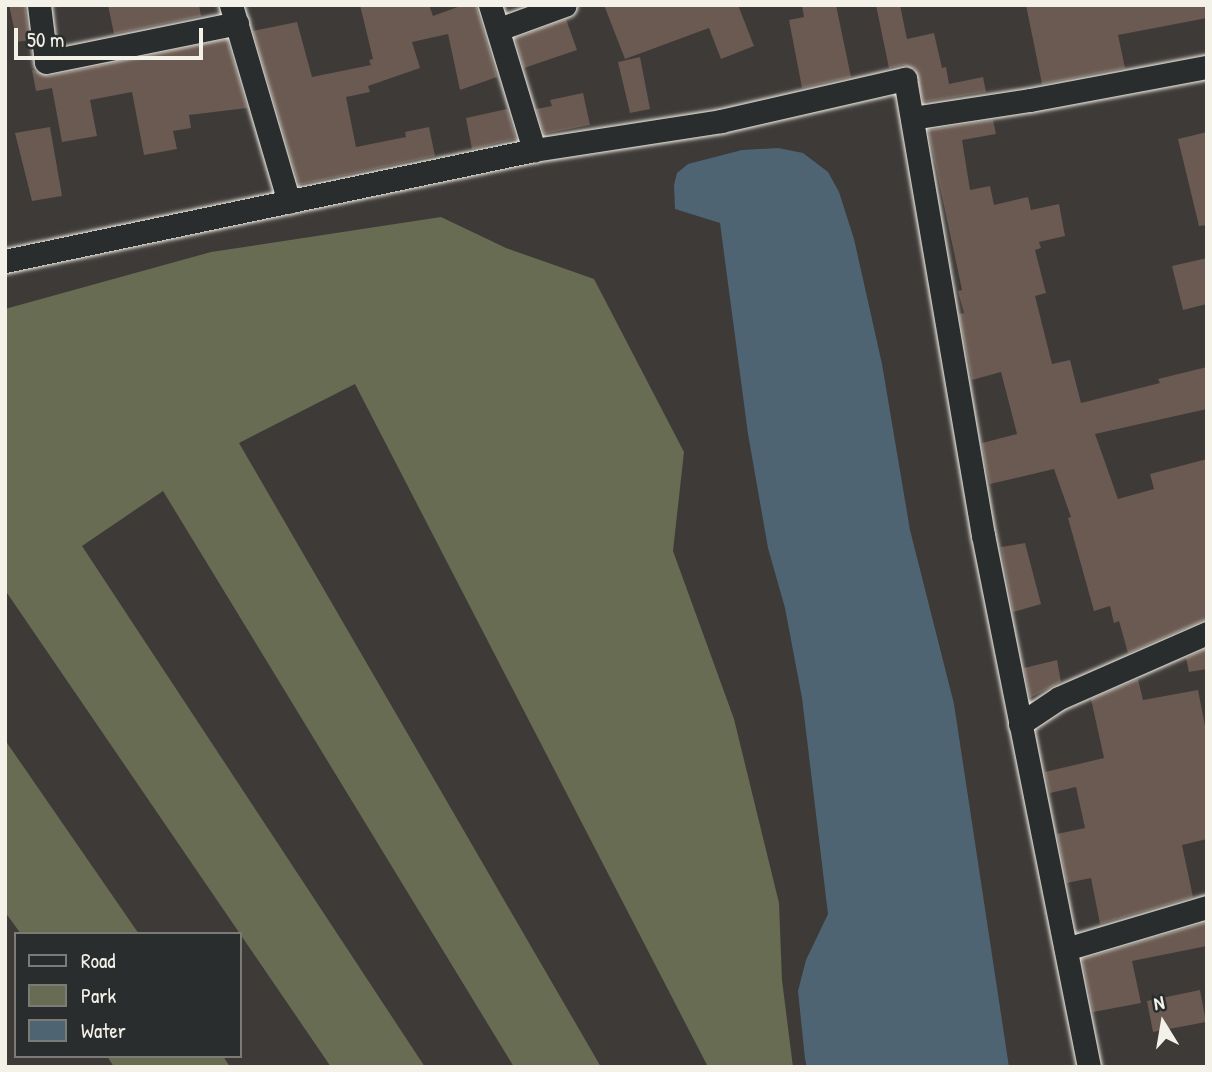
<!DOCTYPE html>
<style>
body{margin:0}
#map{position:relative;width:1212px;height:1072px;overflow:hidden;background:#3d3a38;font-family:"Patrick Hand",sans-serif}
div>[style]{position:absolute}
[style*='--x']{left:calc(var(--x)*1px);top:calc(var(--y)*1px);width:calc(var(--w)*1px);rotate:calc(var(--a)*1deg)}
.green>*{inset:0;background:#676c52}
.water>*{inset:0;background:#4e6472}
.building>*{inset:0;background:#6a5a51}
.roads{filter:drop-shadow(0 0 2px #f4f1e8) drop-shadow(0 0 2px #f4f1e8)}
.minor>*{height:23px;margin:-11.5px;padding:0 11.5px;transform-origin:11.5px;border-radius:11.5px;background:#2a2d2e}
span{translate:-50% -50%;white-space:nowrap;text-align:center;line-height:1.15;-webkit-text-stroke:5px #2a2d2e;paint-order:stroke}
.frame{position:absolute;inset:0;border:7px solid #f4f1e8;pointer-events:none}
.legend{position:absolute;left:14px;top:932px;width:228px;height:126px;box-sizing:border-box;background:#2a2d2e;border:2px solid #7b7b78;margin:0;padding:9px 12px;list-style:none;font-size:21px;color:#f4f1e8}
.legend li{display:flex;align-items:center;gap:14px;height:35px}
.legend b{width:35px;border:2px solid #7b7b78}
.north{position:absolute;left:1128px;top:988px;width:70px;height:70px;-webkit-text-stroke:5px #2a2d2e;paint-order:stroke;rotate:349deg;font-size:19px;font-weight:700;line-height:28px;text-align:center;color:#f4f1e8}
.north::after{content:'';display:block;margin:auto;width:24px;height:32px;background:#f4f1e8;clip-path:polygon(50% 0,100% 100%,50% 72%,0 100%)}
.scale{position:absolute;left:14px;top:28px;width:189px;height:32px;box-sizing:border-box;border:4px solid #f4f1e8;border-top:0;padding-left:9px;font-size:21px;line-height:24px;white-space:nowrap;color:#f4f1e8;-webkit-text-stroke:5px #2a2d2e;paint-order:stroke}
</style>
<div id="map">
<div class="green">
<i style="clip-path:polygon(441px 217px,506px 248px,594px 279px,684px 452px,673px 551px,734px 719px,779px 903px,782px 980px,793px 1067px,708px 1067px,355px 384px,239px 443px,601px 1067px,514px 1067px,163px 491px,82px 546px,425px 1067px,331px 1067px,5px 590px,5px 309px,211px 252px)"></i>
<i style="clip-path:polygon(5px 740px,139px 934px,21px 934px,5px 912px)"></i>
<i style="clip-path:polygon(107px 1056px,223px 1056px,230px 1067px,114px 1067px)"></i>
</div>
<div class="water">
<i style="clip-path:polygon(778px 148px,803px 153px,828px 172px,839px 192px,854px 239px,882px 364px,910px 530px,954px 704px,1009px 1067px,807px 1067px,805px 1059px,798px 991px,806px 960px,828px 914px,802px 698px,785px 608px,768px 548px,748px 434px,720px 223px,675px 209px,674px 185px,677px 173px,688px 164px,742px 150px)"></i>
</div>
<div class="building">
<i style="clip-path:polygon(9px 5px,25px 5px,29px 40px,17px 42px)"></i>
<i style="clip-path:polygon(108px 5px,199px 5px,201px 16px,114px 34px)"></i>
<i style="clip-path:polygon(360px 5px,429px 5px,433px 16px,463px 5px,476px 5px,497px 77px,460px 90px,448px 34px,412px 42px,420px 68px,368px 86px,370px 92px,346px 97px,356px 147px,406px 137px,405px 132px,429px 127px,435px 156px,299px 185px,253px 31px,297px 22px,312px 77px,371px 65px,369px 60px,373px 59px)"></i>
<i style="clip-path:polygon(604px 5px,738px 5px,754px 46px,721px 59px,709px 28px,625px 59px)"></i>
<i style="clip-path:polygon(802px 5px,836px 5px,851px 77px,802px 88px,789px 20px,804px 17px)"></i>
<i style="clip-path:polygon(876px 5px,900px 5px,907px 39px,934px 33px,942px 68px,946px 67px,949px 84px,983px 77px,986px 92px,923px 102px,915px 69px,903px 65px,889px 68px)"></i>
<i style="clip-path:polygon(1026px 5px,1207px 5px,1207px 18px,1118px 35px,1125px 68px,1042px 84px)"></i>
<i style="clip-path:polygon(566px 19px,577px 50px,524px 68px,515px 38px)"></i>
<i style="clip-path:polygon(227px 39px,247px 108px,189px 115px,191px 128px,173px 131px,177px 149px,144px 155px,132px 92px,90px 100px,97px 136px,62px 142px,52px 88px,36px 91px,32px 70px,49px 76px)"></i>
<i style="clip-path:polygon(640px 57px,650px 109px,630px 113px,618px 62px)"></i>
<i style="clip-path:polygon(583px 93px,590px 125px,544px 134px,536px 109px,552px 106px,550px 100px)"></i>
<i style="clip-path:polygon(507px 109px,516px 139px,472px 149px,466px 118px)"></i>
<i style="clip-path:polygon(993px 120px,996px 134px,962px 140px,970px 190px,990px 186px,994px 205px,1028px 197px,1031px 210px,1059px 204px,1065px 236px,1039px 242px,1041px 248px,1035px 250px,1046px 293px,1035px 296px,1052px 364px,1070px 360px,1081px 403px,1160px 383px,1158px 379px,1207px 367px,1207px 409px,1095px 434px,1118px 499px,1154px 489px,1150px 474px,1207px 459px,1207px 619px,1128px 653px,1119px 621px,1114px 623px,1110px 606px,1094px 611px,1068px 518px,1071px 517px,1054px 469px,990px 484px,985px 462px,982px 443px,1017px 434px,1001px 372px,972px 380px,959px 314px,964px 313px,958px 291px,962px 290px,928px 130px)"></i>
<i style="clip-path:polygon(50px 127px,62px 196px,32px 201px,15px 133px)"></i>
<i style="clip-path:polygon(1207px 132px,1207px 225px,1199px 226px,1178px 139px)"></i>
<i style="clip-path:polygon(1207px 258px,1207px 304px,1183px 310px,1172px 266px)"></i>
<i style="clip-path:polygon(1025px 543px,1041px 604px,1013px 612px,1001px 547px)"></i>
<i style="clip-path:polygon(1207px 648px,1207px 669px,1189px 672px,1186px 658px)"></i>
<i style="clip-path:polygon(1057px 660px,1061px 682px,1030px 698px,1024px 668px)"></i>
<i style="clip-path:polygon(1138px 679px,1143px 700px,1198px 690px,1207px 736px,1207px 839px,1182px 845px,1193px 897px,1100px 924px,1091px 878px,1067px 883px,1057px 834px,1085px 828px,1076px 787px,1050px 793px,1045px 772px,1104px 758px,1091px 699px)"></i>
<i style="clip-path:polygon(1207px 922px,1207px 946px,1132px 961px,1141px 1003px,1093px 1012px,1082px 959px)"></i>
<i style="clip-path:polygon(1200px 990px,1206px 1022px,1153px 1032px,1147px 1001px)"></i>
</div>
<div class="roads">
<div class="minor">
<i style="--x:39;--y:5;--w:57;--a:83"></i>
<i style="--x:46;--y:62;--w:195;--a:-11.5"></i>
<i style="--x:231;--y:5;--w:205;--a:73.6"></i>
<i style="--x:490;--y:5;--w:152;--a:73.1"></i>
<i style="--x:499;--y:29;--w:70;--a:-20"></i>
<i style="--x:912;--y:118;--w:119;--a:-8.7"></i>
<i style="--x:1030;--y:100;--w:180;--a:-10.6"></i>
<i style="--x:5;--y:261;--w:541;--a:-11.85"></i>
<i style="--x:534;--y:150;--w:189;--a:-8.8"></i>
<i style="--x:721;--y:121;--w:189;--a:-12.9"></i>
<i style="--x:905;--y:79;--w:463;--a:80.3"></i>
<i style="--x:983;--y:535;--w:542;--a:78.73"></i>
<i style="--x:1020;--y:724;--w:47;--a:-33.7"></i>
<i style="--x:1059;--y:698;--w:162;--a:-23.7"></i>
<i style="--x:1066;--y:949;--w:147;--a:-16.6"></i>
</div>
</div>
<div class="frame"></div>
<ul class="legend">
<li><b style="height:9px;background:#2a2d2e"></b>Road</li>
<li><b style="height:19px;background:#676c52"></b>Park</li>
<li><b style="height:19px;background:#4e6472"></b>Water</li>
</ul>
<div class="north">N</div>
<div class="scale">50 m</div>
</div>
